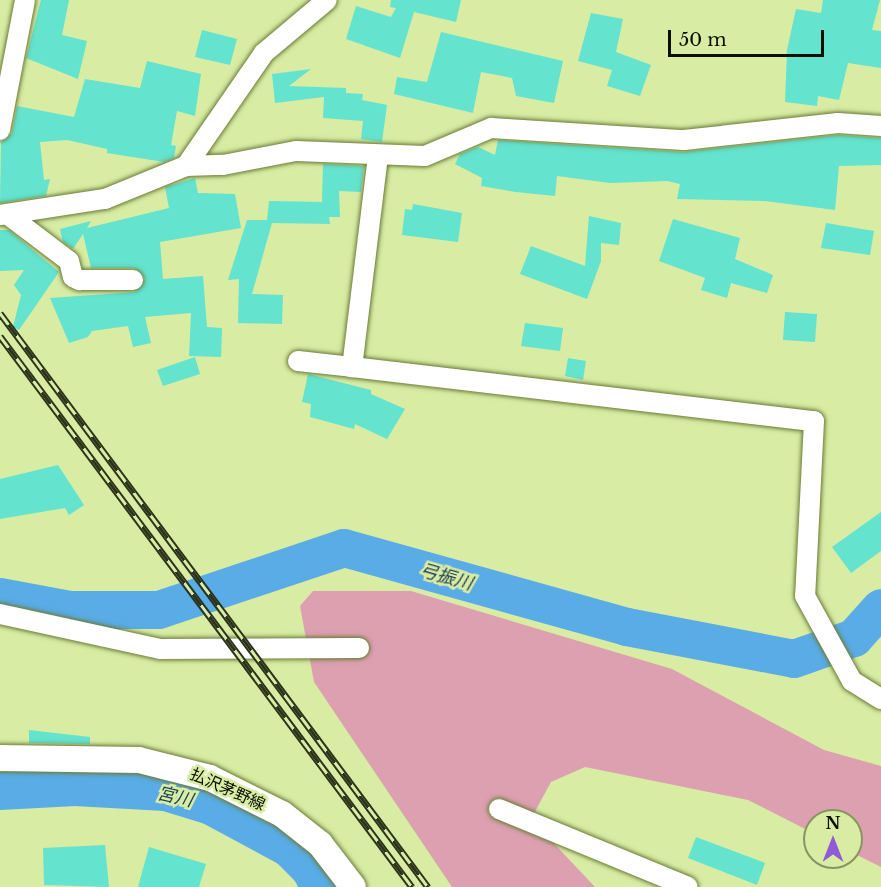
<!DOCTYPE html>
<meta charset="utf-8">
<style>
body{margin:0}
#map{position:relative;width:881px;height:887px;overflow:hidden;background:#d8eca4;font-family:"Libre Baskerville","Noto Sans JP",serif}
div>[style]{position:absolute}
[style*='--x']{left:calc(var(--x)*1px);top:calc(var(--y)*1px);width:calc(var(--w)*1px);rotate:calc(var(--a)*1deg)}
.green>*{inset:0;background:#dca0b1}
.river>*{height:38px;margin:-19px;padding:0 19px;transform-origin:19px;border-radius:19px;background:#59ace6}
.building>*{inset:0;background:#64e3ce}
.roads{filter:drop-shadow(0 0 2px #6a7b36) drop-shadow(0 0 2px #6a7b36)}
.minor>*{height:20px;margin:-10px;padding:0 10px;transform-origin:10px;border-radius:10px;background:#fff}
.major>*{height:26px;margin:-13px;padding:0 13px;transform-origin:13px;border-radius:13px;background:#fff}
.rail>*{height:7px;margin-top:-3.5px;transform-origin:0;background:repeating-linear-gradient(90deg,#d8eca4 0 14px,#2c331b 0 28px);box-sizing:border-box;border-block:2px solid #2c331b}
span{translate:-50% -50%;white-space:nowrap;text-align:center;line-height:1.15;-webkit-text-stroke:5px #d8eca4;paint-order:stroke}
.street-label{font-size:16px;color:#0a0f00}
.water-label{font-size:18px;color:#1b3e56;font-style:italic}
.north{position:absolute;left:803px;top:809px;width:60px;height:60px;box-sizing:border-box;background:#d8eca4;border:2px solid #869462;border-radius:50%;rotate:0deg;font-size:16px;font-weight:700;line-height:24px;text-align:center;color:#0a0f00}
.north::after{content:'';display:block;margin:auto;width:21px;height:27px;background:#905bd4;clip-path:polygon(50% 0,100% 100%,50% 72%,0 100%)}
.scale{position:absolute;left:668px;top:30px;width:156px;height:27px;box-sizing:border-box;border:3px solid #0a0f00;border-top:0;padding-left:8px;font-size:18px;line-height:21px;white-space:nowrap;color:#0a0f00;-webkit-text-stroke:4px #d8eca4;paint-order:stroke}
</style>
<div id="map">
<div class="green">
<i style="clip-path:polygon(313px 591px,411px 591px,672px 669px,824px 750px,881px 766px,881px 867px,851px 852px,851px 821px,815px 821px,815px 834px,748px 800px,585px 767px,551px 782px,531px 819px,595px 887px,452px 887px,314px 682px,300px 606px)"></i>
</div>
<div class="river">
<i style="--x:0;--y:597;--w:71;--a:10.5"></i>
<i style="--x:70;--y:610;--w:89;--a:0"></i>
<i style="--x:159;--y:610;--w:195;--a:-18.5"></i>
<i style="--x:344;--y:548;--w:294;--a:15.6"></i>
<i style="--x:627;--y:627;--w:170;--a:10.8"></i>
<i style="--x:794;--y:659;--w:64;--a:-19.3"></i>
<i style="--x:854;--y:638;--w:40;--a:-48"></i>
<i style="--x:0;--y:791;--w:75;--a:-3.1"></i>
<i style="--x:75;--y:787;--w:91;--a:3.1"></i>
<i style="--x:166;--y:792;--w:47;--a:17.3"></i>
<i style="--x:211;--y:806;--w:89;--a:28.3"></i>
<i style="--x:289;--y:848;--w:30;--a:45"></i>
<i style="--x:310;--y:869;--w:21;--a:61"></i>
</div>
<div class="building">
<i style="clip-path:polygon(41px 0,69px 0,62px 35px,87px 41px,78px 79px,26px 58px)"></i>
<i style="clip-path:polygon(391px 0,461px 0,456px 22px,414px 12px,400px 58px,346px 39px,356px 6px,391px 17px,396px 8px,390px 7px)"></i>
<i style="clip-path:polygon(823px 0,880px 0,872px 30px,881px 31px,881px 68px,848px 63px,839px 100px,818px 96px,817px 106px,785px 102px,787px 50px,796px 9px,821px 13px)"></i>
<i style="clip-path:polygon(591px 13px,623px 19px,616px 52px,651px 65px,640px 96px,607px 86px,612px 70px,578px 61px)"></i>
<i style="clip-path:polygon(202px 30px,237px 39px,230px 65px,195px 57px)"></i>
<i style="clip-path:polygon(441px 32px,563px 61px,554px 103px,516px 96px,512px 78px,481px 72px,473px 113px,394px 94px,397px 77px,427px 82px)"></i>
<i style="clip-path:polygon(147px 61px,201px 74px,195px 116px,177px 111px,171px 145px,176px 146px,174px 158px,164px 162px,107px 153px,107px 149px,67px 140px,40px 142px,44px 180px,50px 179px,46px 196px,0 203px,1px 142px,12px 133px,17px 106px,74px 117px,85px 79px,140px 88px)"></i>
<i style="clip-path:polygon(311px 69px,289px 86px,346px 88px,346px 93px,363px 94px,362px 100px,387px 105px,382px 142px,361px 139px,363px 121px,323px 118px,324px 97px,275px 103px,272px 74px)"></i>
<i style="clip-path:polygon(838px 135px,881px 138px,881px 165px,839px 166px,835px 210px,765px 201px,677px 199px,680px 184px,667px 181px,610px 183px,557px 176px,555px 196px,516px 192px,481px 186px,482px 178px,455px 164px,460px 154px,478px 147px,495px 155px,498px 140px,683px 152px)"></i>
<i style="clip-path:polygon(323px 164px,364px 166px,361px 192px,339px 191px,340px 217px,329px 217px,330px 224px,272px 223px,252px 294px,283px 295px,282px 324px,238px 323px,239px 279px,228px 280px,247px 220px,267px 220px,269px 201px,322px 202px)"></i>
<i style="clip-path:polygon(195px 178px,198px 193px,235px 194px,241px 228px,160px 242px,163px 279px,203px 276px,207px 327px,222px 328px,221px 357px,189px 356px,191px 313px,145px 317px,151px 343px,133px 347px,128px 326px,92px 331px,88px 337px,69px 343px,50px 298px,134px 292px,145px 279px,134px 268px,91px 268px,83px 234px,73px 249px,63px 242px,60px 229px,91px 221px,87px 228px,169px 208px,165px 187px)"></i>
<i style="clip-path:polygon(413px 204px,462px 213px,458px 242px,402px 235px,405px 209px,412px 210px)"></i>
<i style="clip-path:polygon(589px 216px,621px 223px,619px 245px,601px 243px,601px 261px,587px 299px,520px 274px,531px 246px,585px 266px)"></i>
<i style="clip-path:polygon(673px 219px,740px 238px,735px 259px,773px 275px,767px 293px,731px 283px,727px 298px,701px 290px,705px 278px,659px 261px)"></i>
<i style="clip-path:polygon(826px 223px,874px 231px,870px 255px,821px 248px)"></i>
<i style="clip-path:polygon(0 230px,9px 230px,59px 272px,19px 330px,13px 327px,21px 295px,14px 285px,24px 270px,0 271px)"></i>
<i style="clip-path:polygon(785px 312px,817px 314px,815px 342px,783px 340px)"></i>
<i style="clip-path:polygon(525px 323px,563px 328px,560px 351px,521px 346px)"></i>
<i style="clip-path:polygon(195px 357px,200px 374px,163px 386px,157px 370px)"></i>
<i style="clip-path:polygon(568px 358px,586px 361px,583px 380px,565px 376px)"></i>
<i style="clip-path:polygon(308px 374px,371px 390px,371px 394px,405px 409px,387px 439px,355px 424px,354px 429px,310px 417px,311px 404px,302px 402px)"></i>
<i style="clip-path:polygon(58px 465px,84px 505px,69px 515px,65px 508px,0 519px,0 479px)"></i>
<i style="clip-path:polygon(881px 512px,881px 551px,851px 573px,832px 547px)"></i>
<i style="clip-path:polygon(29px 730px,90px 737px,90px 744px,29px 743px)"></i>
<i style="clip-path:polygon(696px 837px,765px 863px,757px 885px,688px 858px)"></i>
<i style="clip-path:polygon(105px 845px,109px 887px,44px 885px,43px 848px)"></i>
<i style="clip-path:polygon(149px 847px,206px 864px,199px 887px,138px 887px)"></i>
</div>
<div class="roads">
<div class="minor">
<i style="--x:0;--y:130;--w:132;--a:-79.1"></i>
<i style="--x:378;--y:156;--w:213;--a:97"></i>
<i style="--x:352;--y:367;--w:465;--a:6.7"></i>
<i style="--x:814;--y:421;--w:175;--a:92.9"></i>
<i style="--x:805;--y:596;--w:97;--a:61.1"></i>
<i style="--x:852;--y:681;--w:34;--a:32"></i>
<i style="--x:186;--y:166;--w:137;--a:-55.4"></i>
<i style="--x:264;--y:53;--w:82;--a:-40.1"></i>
<i style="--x:7;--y:214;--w:78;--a:37.2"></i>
<i style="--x:69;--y:261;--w:16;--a:76"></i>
<i style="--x:73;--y:277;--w:7;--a:27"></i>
<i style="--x:79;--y:280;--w:54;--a:0"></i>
<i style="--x:0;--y:215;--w:106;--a:-8.7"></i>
<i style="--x:105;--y:199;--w:87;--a:-22.2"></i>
<i style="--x:186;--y:166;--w:37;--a:-2"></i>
<i style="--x:223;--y:165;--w:74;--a:-10.9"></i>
<i style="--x:296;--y:151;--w:129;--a:2.2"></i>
<i style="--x:425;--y:156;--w:72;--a:-23"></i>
<i style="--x:491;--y:128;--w:193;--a:3.6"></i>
<i style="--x:684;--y:140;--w:155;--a:-6.3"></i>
<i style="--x:838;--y:123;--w:43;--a:4"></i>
<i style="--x:298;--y:361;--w:54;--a:6.3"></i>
<i style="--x:0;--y:614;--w:164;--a:12.3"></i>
<i style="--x:160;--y:649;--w:199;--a:-0.3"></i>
<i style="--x:499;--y:809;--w:204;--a:22.4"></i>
</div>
<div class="major">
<i style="--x:0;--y:758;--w:139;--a:0.8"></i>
<i style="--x:139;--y:760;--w:73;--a:14.2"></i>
<i style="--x:210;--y:778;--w:80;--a:26.6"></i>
<i style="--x:282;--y:814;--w:48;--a:38.3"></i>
<i style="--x:320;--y:844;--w:54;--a:52.5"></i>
</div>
</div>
<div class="rail">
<i style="--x:0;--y:313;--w:716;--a:53.29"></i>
<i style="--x:0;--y:336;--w:688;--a:53.21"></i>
</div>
<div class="street-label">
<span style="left:228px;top:789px;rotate:24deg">払沢茅野線</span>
</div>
<div class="water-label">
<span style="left:446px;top:577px;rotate:16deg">弓振川</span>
<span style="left:175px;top:797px;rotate:13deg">宮川</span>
</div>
<div class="north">N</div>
<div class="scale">50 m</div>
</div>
